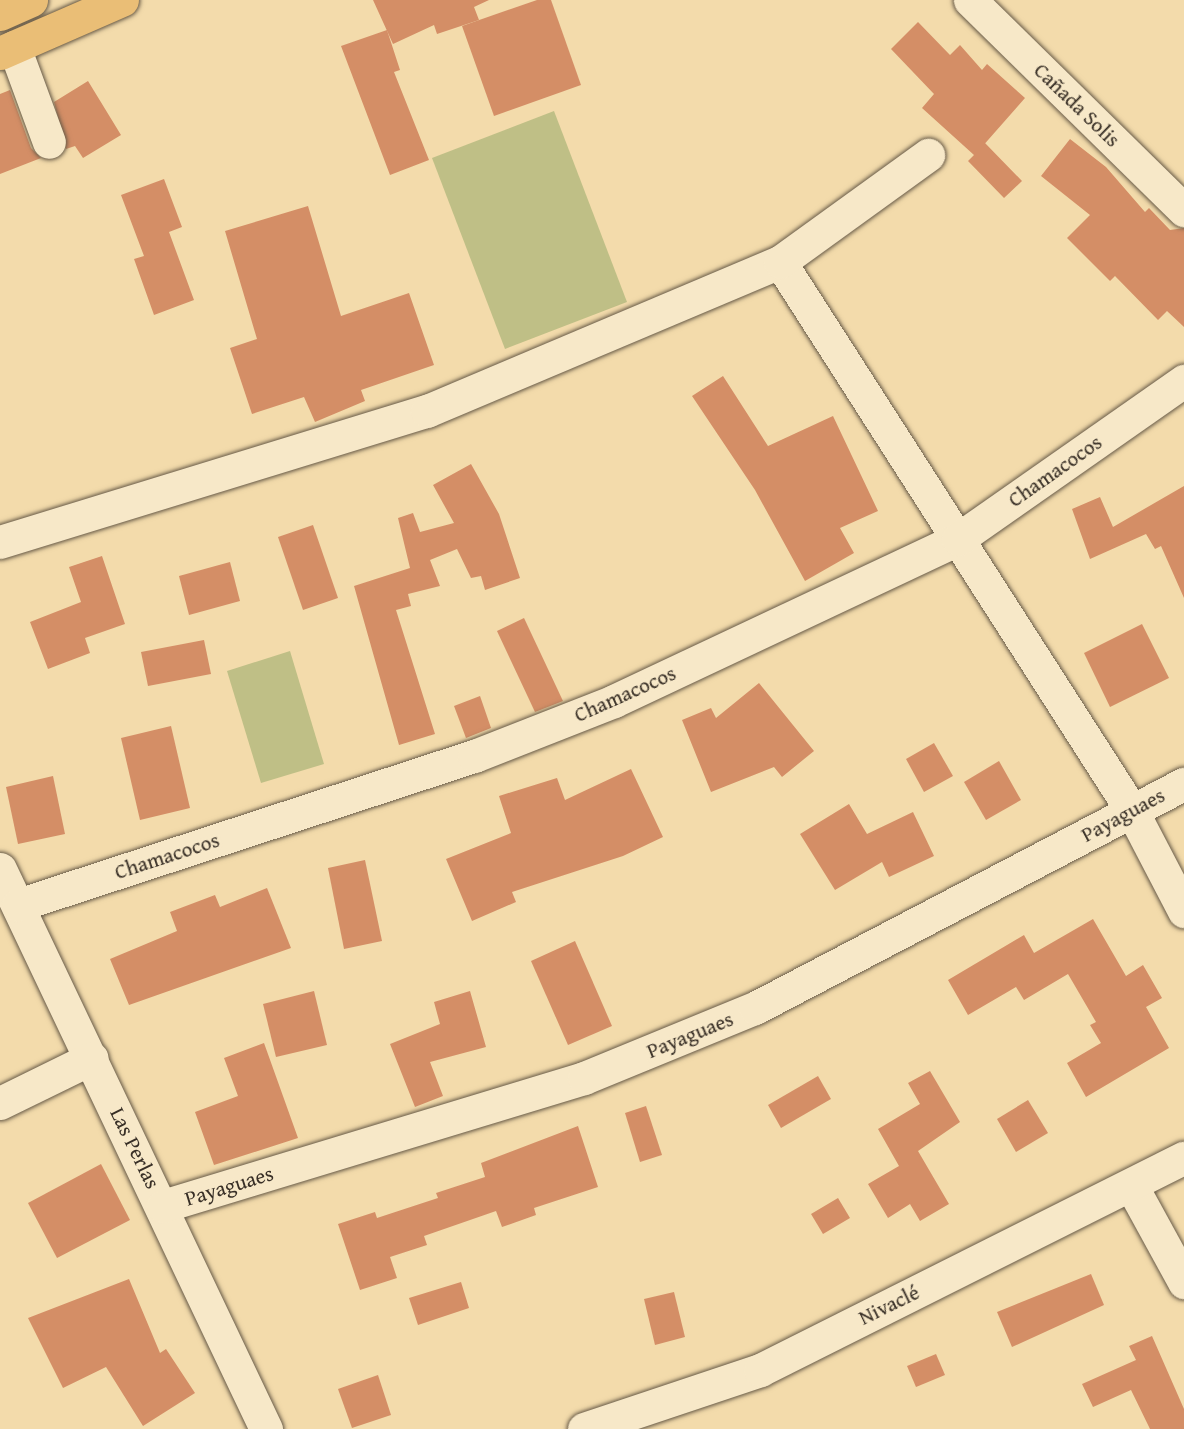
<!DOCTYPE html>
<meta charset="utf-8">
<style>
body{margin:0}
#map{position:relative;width:1184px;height:1429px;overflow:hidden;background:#f3dbab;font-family:"Gentium Book Plus",serif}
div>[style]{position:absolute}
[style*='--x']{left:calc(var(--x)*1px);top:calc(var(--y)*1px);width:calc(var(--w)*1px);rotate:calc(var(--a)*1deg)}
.green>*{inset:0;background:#bfbf86}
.building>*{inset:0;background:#d48e66}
.roads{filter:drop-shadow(0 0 2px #675a47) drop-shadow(0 0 2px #675a47)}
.minor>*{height:33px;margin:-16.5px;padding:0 16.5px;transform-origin:16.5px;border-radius:16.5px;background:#f7e8c8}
.major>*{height:33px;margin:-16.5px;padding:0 16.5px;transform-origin:16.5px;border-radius:16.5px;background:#eabe76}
span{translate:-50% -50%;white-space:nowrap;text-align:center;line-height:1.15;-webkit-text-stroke:6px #f7e8c8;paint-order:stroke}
.street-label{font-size:21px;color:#382f26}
</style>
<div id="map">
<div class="green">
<i style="clip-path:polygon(554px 111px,627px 302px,505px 349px,432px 158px)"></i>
<i style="clip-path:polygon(290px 651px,324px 764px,261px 783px,227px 671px)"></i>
</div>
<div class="building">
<i style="clip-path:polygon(373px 0,489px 0,474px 7px,479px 20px,437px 34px,434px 25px,393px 44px)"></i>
<i style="clip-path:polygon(537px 0,551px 0,581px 85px,494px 116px,462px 26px)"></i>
<i style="clip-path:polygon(918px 22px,950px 55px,960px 45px,982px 70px,987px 64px,1025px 98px,981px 148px,985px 143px,1022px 181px,1004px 198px,968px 161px,974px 155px,922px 108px,934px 94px,891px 49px)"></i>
<i style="clip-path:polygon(387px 30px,400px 70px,394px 72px,429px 160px,390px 175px,341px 46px)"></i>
<i style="clip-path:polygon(88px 81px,121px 135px,83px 158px,75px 146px,66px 149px,54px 102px)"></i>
<i style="clip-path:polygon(10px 90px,31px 148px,41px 158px,0 174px,0 94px)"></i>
<i style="clip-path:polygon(1070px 139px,1106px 167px,1145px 212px,1149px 208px,1170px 230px,1184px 228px,1184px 327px,1167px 311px,1158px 320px,1115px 276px,1110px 281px,1067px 238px,1090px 215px,1041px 176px)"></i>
<i style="clip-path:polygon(164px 179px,182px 227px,169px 232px,194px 300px,154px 315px,134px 259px,144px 256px,121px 195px)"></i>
<i style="clip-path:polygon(308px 206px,341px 316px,409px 293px,434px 365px,361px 390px,365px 401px,315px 422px,304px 397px,252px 414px,230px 348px,257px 339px,225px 231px)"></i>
<i style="clip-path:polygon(723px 376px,768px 446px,833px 416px,878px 511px,840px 528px,854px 553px,805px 581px,755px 490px,692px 396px)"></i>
<i style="clip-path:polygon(471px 464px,499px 514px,520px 578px,485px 590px,481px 576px,471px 578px,457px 549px,430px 560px,440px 586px,408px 594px,411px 606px,396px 610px,435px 734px,399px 745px,354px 586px,410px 568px,398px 518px,413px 513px,420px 532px,454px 523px,433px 485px)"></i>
<i style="clip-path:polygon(1184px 486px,1184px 598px,1161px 546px,1155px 549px,1146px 534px,1090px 559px,1072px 509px,1100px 497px,1113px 527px)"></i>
<i style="clip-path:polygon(313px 525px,338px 598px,303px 610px,278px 537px)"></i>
<i style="clip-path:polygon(102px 556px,125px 624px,85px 638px,90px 653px,48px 669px,30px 622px,81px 602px,69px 567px)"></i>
<i style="clip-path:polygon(230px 562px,240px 601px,189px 615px,179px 576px)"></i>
<i style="clip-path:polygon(524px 618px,563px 701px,535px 712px,497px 631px)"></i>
<i style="clip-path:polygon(1142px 624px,1169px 678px,1110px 707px,1084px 653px)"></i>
<i style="clip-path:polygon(204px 640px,211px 674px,148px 686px,141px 652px)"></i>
<i style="clip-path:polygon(759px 683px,814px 751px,782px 777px,774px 767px,711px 792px,682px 720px,711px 708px,716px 718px)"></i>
<i style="clip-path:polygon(480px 696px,491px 728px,466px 738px,454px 706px)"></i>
<i style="clip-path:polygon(171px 726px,190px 808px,140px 820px,121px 738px)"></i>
<i style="clip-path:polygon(934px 743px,953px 776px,924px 792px,906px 759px)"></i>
<i style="clip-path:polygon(999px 761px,1021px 800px,986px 820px,964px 782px)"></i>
<i style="clip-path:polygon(631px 769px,663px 837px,623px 856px,512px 892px,516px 902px,472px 921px,446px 859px,511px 833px,499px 796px,557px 778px,565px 800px)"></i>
<i style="clip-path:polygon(53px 776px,65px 834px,18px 844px,6px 787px)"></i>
<i style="clip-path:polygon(849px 804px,867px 834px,913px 812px,934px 856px,889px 877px,882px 862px,835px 890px,800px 834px)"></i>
<i style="clip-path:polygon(365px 860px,382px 941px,344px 949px,328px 868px)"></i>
<i style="clip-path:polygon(267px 888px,291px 948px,129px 1005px,110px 959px,177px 931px,170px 912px,215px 895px,220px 907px)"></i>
<i style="clip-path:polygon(1093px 919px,1126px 976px,1143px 965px,1162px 998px,1146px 1007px,1169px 1048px,1086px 1097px,1067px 1063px,1101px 1043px,1090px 1025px,1096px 1022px,1068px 974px,1024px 1000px,1016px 987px,968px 1015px,948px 980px,1024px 935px,1034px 953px)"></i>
<i style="clip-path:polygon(575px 941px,612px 1026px,568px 1045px,531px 961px)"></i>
<i style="clip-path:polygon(314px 991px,327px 1045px,276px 1057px,263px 1004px)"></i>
<i style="clip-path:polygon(470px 991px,486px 1047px,430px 1062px,443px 1096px,415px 1107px,390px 1044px,440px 1024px,434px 1002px)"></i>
<i style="clip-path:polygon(264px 1043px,298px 1138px,214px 1165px,195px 1112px,238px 1096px,224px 1058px)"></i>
<i style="clip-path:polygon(930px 1071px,960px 1122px,918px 1151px,949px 1204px,920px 1221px,910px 1204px,888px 1218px,868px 1184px,899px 1166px,878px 1129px,920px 1104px,908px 1083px)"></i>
<i style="clip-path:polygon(818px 1076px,831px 1099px,781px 1128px,768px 1105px)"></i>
<i style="clip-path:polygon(1028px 1100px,1048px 1133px,1016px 1152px,997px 1119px)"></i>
<i style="clip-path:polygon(646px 1106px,662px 1155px,640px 1162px,625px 1113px)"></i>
<i style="clip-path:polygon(578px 1126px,598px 1187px,534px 1208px,536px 1215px,502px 1227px,496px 1211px,424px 1236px,427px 1245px,390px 1257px,397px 1278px,360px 1290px,338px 1224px,375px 1212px,377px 1218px,438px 1198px,436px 1193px,485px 1177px,481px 1163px)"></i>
<i style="clip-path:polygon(101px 1164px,130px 1220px,57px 1258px,28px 1203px)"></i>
<i style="clip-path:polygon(838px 1198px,850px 1218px,823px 1234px,811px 1214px)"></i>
<i style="clip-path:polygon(1091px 1274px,1104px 1305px,1012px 1347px,997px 1312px)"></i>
<i style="clip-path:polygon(129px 1279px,160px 1353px,166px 1349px,195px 1393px,143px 1426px,106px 1367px,63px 1388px,28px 1318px)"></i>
<i style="clip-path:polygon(461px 1282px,469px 1308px,418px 1325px,409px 1298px)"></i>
<i style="clip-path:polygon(674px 1292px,685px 1337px,655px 1345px,644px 1299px)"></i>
<i style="clip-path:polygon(1152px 1336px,1184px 1409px,1184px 1429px,1150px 1429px,1131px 1390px,1093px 1407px,1082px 1384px,1136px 1360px,1129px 1346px)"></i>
<i style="clip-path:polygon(936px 1354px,945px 1375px,916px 1387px,907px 1366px)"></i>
<i style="clip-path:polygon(378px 1375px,391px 1415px,352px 1428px,338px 1389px)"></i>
</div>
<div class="roads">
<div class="minor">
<i style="--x:970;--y:0;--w:300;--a:44.5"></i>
<i style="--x:14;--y:47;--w:101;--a:69.8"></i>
<i style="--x:780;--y:262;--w:652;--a:57.33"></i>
<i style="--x:1132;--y:811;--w:113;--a:62.5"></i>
<i style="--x:0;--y:542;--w:447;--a:-17.1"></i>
<i style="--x:427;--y:411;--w:383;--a:-22.9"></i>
<i style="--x:780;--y:262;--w:183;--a:-35.9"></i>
<i style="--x:0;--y:869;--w:620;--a:64.59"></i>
<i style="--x:18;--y:905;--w:480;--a:-18.1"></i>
<i style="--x:474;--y:756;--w:150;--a:-21.4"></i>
<i style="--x:614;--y:701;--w:380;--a:-25.2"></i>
<i style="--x:958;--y:539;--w:276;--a:-35"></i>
<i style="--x:0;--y:1103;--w:102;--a:-26.1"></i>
<i style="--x:1131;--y:1185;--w:111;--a:61.3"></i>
<i style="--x:163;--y:1206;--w:440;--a:-16.9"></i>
<i style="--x:584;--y:1078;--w:185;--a:-22.3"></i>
<i style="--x:755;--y:1008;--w:484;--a:-27.6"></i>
<i style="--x:584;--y:1429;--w:186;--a:-18.5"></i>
<i style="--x:760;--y:1370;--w:474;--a:-26.6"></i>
</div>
<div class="major">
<i style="--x:0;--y:14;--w:34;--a:-24"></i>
<i style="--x:0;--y:53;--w:133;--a:-23.5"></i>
</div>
</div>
<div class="street-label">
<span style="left:1077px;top:105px;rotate:44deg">Cañada Solis</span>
<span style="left:1055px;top:471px;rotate:-35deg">Chamacocos</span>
<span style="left:625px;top:694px;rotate:-24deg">Chamacocos</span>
<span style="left:1123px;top:815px;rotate:-28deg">Payaguaes</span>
<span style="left:167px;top:856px;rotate:-18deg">Chamacocos</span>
<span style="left:690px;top:1035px;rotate:-22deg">Payaguaes</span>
<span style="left:135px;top:1148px;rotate:64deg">Las Perlas</span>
<span style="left:229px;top:1186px;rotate:-17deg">Payaguaes</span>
<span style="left:889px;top:1305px;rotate:-26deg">Nivaclé</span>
</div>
</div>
